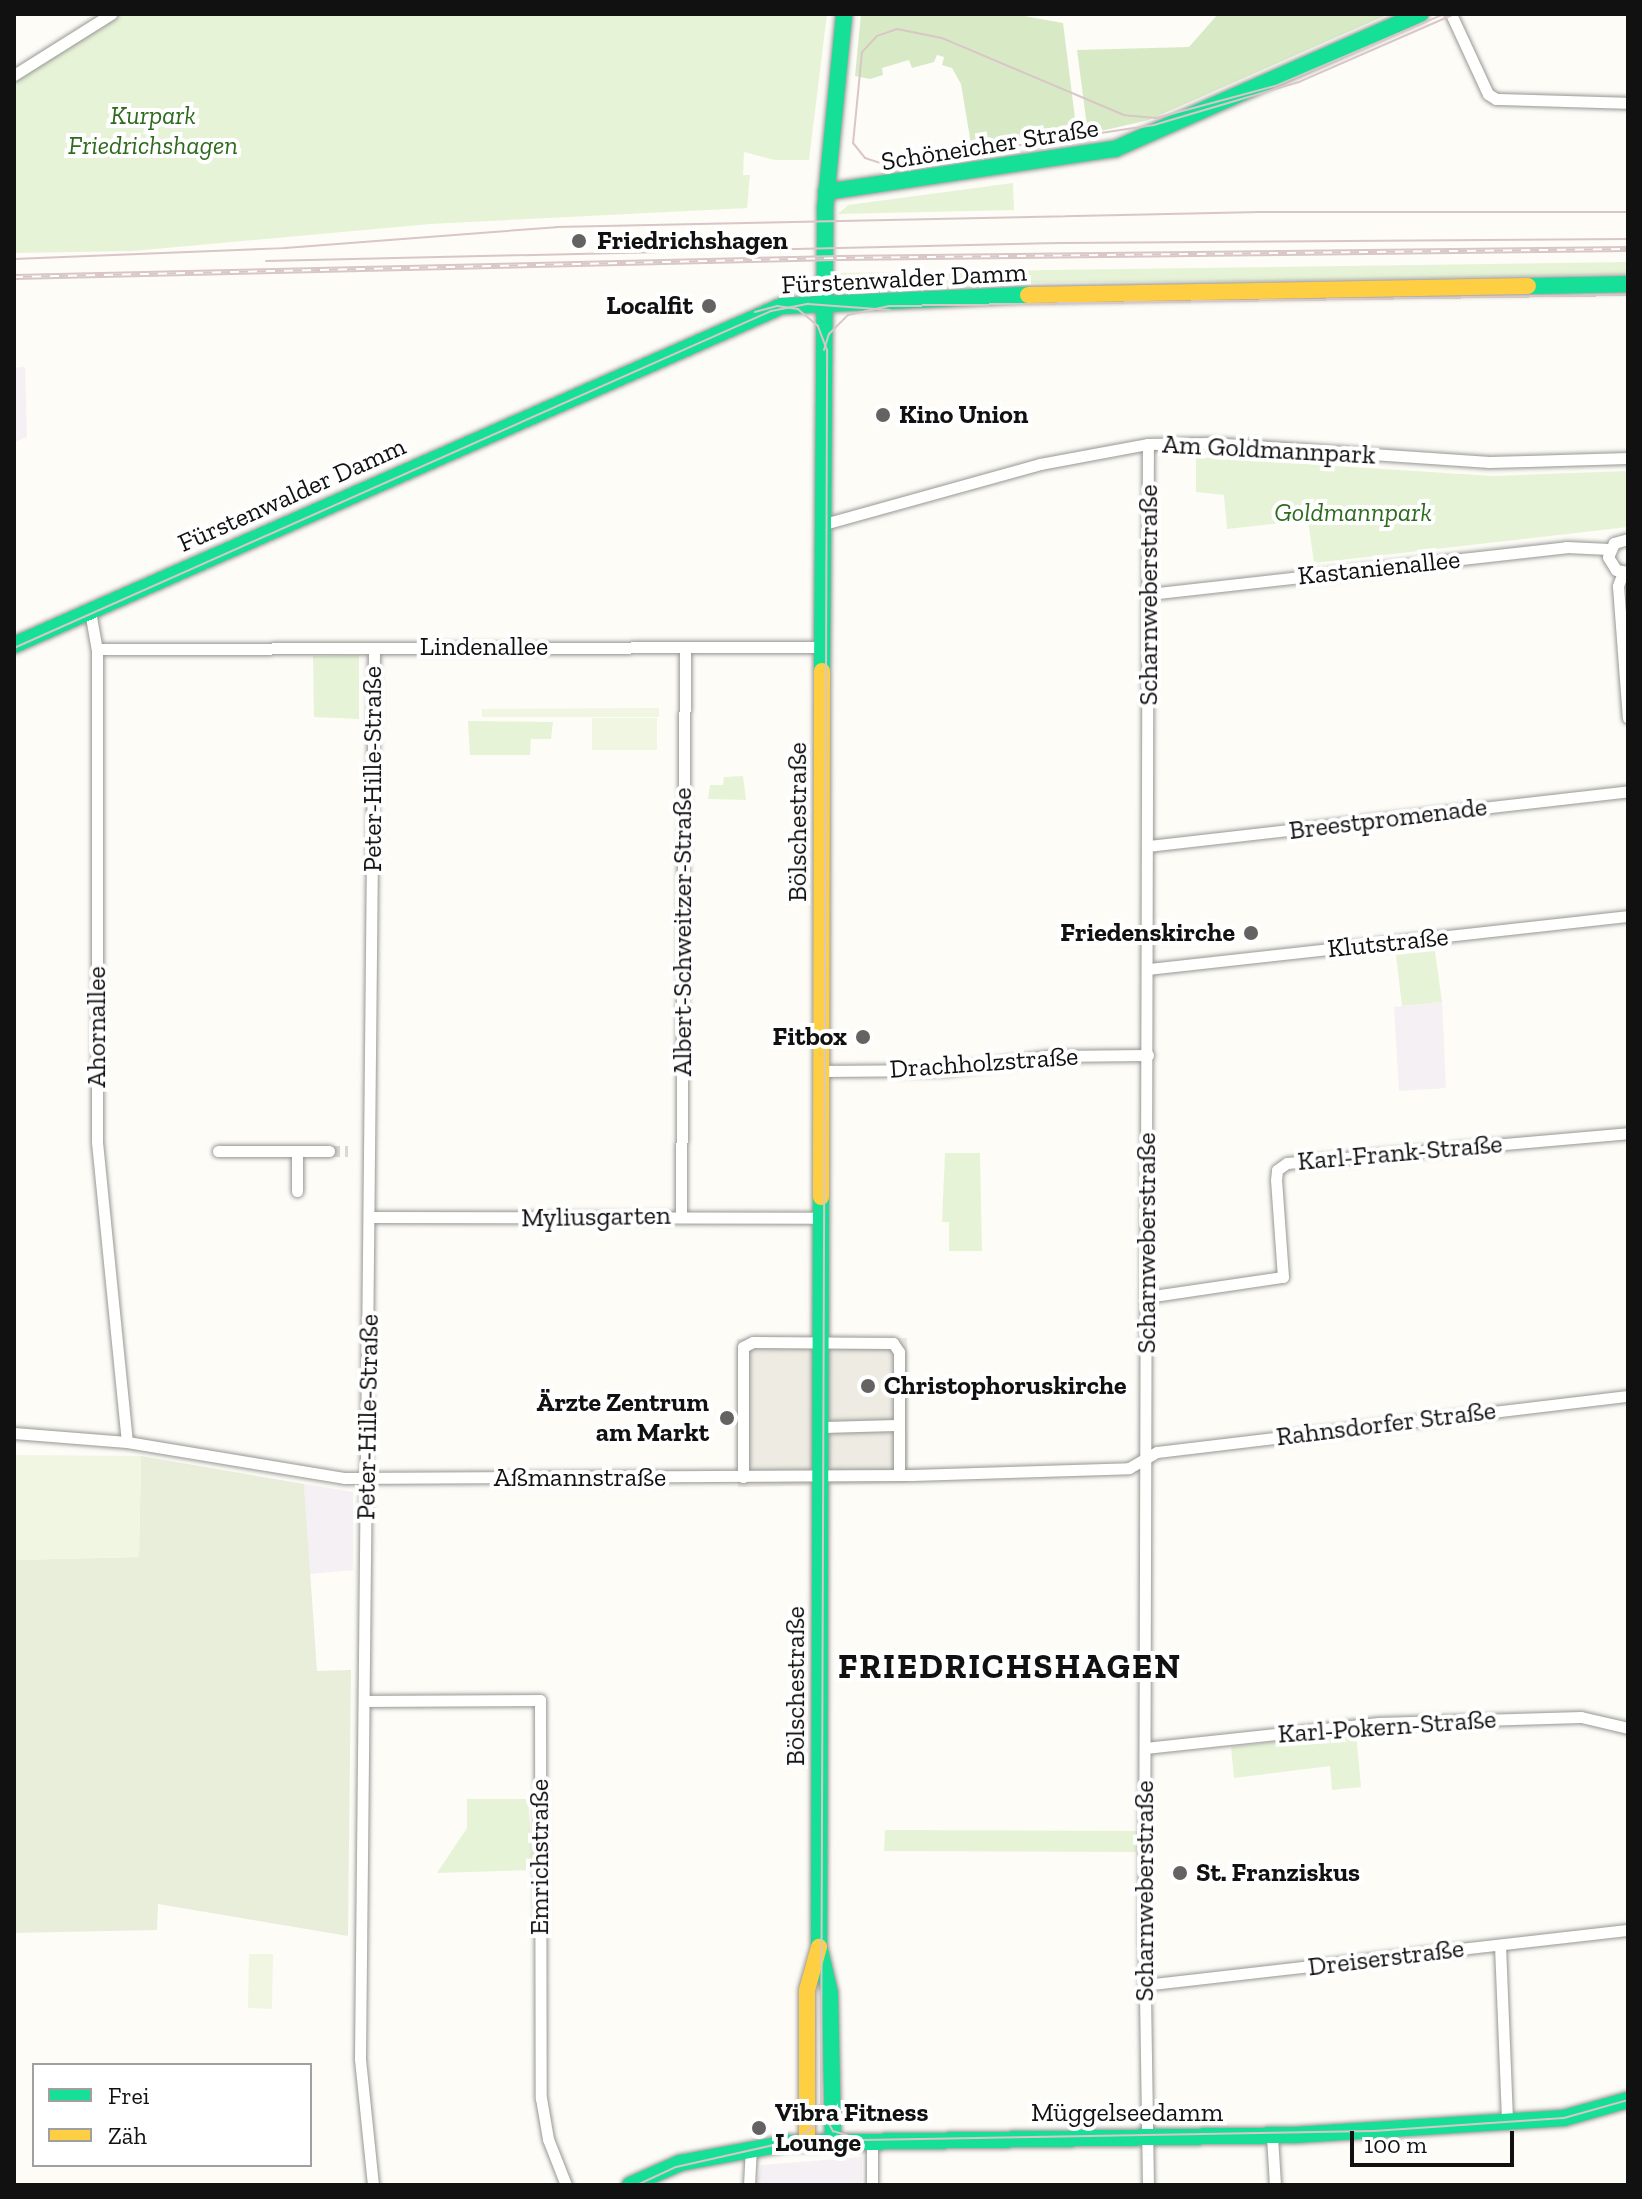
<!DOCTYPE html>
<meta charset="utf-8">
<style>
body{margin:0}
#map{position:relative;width:1642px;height:2199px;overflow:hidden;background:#fdfcf7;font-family:"Zilla Slab",serif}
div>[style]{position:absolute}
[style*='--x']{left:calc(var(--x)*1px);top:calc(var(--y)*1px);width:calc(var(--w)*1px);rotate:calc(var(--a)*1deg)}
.industrial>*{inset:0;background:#f5f0f3}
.green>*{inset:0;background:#e7f3d7}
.forest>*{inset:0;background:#d8eac5}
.cemetery>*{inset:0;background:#e9eedb}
.pitch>*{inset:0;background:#f0f6e1}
.plaza>*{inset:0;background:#edebe2}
.street-tunnel>*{height:11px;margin-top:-5.5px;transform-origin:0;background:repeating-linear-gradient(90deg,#dad9d4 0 11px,transparent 0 16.5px)}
.roads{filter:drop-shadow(0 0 2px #979795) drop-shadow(0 0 2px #979795)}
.street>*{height:11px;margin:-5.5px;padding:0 5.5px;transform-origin:5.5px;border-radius:5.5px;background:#fffffe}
.fast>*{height:16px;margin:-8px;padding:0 8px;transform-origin:8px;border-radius:8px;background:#16e098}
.slow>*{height:16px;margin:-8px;padding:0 8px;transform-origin:8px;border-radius:8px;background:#ffcf43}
.tram>*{height:2px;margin:-1px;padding:0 1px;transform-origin:1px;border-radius:1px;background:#d9c6c7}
.rail>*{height:6px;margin-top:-3px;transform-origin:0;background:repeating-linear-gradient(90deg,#fff 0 9px,#d9c6c7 0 18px);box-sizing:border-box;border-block:2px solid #d9c6c7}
.dots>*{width:22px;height:22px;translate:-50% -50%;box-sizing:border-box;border:4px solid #fff;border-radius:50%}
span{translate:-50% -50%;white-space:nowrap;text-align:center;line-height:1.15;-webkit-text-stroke:8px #fff;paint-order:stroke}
.park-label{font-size:26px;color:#2f6b1f;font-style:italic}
.street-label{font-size:26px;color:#111}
.poi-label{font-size:26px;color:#111;font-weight:700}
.left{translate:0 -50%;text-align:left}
.right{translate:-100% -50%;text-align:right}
.district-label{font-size:34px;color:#111;font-weight:700;letter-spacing:2px}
.frame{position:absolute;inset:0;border:16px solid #111;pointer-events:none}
.legend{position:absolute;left:32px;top:2063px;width:280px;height:104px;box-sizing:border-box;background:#fff;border:2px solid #a0a0a0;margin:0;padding:10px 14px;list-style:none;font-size:24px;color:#111}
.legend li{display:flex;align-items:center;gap:16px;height:40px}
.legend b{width:40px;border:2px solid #a0a0a0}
.scale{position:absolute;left:1350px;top:2131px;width:164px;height:36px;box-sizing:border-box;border:4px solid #111;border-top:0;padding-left:10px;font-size:24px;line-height:28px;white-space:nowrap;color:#111;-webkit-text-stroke:6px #fff;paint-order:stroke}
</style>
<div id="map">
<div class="industrial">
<i style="clip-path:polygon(25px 367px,27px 437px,14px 442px,14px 368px)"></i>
<i style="clip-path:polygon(1442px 1002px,1446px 1088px,1399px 1091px,1394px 1007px)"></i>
<i style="clip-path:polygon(304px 1484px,353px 1492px,353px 1570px,310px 1574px)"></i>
<i style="clip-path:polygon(862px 2157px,862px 2185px,757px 2185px,761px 2165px)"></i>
</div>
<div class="green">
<i style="clip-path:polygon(121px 14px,827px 14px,809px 160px,775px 160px,744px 152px,743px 175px,750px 175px,747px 208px,430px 224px,133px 251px,14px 253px,14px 79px)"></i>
<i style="clip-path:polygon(1013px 183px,1014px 210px,838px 214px,848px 205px)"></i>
<i style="clip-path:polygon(1628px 262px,1628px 274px,1254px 281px,847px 284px,837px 273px)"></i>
<i style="clip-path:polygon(1196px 457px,1493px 476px,1628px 471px,1628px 527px,1314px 563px,1308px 520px,1227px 529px,1224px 495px,1196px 492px)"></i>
<i style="clip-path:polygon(359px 655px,359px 719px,314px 717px,313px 656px)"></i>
<i style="clip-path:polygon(468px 721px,553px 722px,551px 739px,531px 739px,530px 755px,470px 755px)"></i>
<i style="clip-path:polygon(743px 776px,746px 800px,708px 799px,710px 785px,723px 785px,724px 777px)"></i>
<i style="clip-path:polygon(1435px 951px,1442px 1002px,1402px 1006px,1396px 955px)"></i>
<i style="clip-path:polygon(945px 1153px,980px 1153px,982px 1251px,949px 1251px,949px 1222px,942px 1222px)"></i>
<i style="clip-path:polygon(1356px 1732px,1361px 1787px,1332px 1790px,1330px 1766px,1234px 1778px,1231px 1747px)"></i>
<i style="clip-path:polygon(467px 1799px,528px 1799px,533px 1870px,437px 1873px,467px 1828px)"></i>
<i style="clip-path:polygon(885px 1830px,1137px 1831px,1137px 1852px,884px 1851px)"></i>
</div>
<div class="forest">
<i style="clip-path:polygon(861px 14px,1013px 14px,1063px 23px,1077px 134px,972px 150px,961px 84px,952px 68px,942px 65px,944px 57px,937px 55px,934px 62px,912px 68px,909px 60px,882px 68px,883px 75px,870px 79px,855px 76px)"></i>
<i style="clip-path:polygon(1218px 14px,1389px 14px,1149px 120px,1088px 134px,1077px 50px,1189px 47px)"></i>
</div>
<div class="cemetery">
<i style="clip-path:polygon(141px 1456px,304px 1484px,317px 1671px,351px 1670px,348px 1936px,158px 1904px,157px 1930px,14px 1933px,14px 1560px,139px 1557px)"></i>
</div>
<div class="pitch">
<i style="clip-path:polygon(659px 708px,659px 717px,482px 717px,482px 709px)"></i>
<i style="clip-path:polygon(592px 718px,657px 718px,657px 750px,592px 750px)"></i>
<i style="clip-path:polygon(14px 1455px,141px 1456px,139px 1557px,14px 1560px)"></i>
<i style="clip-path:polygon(249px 1954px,273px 1954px,272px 2009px,248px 2008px)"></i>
</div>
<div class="plaza">
<i style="clip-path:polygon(907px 1338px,908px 1483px,738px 1487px,737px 1339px)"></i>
</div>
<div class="street-tunnel">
<i style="--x:329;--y:1151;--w:19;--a:0"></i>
</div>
<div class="roads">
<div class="street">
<i style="--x:1451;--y:14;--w:88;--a:65.2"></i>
<i style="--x:1488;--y:94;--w:9;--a:32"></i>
<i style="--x:1496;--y:99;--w:132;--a:1.7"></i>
<i style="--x:14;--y:75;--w:115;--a:-32.2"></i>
<i style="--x:824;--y:524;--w:224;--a:-15.5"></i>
<i style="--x:1040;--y:464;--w:110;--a:-10.5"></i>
<i style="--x:1148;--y:444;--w:62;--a:-0.9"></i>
<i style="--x:1210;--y:443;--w:280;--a:3.9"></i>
<i style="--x:1489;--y:462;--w:139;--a:-1.6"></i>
<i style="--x:1628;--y:539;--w:15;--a:164"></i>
<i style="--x:1614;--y:543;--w:15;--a:113"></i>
<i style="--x:1608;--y:557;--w:15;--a:58"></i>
<i style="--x:1616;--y:570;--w:12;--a:9"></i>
<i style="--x:1623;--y:572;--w:15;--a:110"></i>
<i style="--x:1618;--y:586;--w:132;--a:85.7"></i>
<i style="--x:1149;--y:594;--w:420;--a:-6.4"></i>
<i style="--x:1566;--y:547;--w:43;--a:2.7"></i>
<i style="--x:90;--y:611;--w:39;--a:80"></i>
<i style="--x:97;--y:649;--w:493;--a:90"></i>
<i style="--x:97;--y:1142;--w:301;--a:84.3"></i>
<i style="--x:97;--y:649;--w:726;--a:-0.16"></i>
<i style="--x:1148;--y:846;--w:483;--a:-6.5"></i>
<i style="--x:1148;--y:969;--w:483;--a:-6.3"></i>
<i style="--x:821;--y:1071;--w:123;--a:-0.5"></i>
<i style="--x:944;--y:1070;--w:107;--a:-7.5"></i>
<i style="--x:1050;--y:1056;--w:98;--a:-0.6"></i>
<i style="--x:218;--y:1151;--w:111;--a:0"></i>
<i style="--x:297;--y:1151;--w:40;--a:90"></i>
<i style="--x:681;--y:1216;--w:569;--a:-89.6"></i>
<i style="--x:371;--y:1217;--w:450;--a:0.1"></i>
<i style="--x:1147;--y:1297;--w:137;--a:-8.4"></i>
<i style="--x:1283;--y:1277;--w:97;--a:-94.1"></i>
<i style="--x:1276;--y:1180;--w:10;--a:-84"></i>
<i style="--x:1277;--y:1170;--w:12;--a:-35"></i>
<i style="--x:1287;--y:1163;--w:342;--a:-5"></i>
<i style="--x:820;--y:1427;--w:79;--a:-1.5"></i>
<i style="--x:14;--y:1433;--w:113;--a:4.6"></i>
<i style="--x:127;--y:1442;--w:221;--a:9.4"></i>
<i style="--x:345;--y:1478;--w:567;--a:-0.3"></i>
<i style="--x:912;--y:1475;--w:217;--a:-1.8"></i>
<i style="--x:1129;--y:1468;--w:32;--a:-30"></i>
<i style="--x:1157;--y:1452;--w:474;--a:-6.8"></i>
<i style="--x:743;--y:1477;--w:130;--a:-90"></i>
<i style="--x:743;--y:1347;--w:11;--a:-27"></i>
<i style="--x:753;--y:1342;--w:140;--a:0.4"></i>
<i style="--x:893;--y:1343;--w:11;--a:56"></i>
<i style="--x:899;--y:1352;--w:122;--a:90"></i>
<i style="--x:364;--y:1701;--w:176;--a:-0.3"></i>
<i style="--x:540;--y:1700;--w:398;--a:89.9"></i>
<i style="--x:541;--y:2098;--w:42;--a:80.3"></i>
<i style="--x:548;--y:2139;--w:49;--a:68.6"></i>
<i style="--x:1145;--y:1748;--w:235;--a:-6.1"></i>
<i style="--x:1379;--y:1723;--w:202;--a:-1.7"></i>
<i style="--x:1581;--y:1717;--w:48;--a:13.2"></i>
<i style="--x:1500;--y:1945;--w:178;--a:87.7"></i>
<i style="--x:1144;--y:1985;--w:487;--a:-6.5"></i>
<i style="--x:1272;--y:2136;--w:49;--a:86.5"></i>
<i style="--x:872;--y:2140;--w:45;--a:90"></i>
<i style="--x:373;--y:2185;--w:127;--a:-95.9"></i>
<i style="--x:360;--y:2059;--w:1411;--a:-89.43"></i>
<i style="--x:749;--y:2185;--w:37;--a:-87"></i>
<i style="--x:1148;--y:2185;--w:245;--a:-90.9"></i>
<i style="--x:1144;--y:1940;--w:1496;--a:-89.85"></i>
</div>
<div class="fast">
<i style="--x:826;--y:192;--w:292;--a:-8.5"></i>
<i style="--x:1115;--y:149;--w:334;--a:-23.9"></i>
<i style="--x:1528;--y:286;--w:100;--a:-1.1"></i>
<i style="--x:14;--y:645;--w:839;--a:-23.82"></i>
<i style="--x:782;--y:306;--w:246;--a:-2.6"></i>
<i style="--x:822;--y:671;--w:462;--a:-89.6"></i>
<i style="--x:825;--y:209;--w:196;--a:-84.4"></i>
<i style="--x:821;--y:1197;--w:749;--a:90.15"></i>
<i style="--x:819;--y:1946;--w:48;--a:76.8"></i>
<i style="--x:830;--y:1993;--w:148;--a:88.8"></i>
<i style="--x:630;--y:2185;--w:55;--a:-23.7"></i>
<i style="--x:680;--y:2163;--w:110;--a:-10.5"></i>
<i style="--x:788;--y:2143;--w:507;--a:-0.9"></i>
<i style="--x:1295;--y:2135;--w:270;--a:-3.6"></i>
<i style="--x:1564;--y:2118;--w:66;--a:-15.7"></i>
</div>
<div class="slow">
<i style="--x:1028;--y:295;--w:500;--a:-1.03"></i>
<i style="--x:821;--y:1197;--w:526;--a:-89.89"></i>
<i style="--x:807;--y:2142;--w:152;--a:-90"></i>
<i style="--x:807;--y:1990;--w:45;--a:-74.4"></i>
</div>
</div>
<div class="tram">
<i style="--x:1444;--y:14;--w:184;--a:156.9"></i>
<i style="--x:1275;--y:86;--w:123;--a:164.9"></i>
<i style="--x:1156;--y:118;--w:32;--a:-175"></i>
<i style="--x:1124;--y:115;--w:198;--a:-157.1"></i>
<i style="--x:942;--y:38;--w:46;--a:-168.7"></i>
<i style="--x:897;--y:29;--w:21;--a:161"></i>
<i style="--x:877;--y:36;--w:22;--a:133"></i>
<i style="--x:862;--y:52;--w:91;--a:95.6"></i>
<i style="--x:853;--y:143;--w:19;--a:51"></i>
<i style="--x:865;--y:158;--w:23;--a:18"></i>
<i style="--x:887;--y:165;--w:270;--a:-8.5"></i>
<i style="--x:1154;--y:125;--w:151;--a:-16.5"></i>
<i style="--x:1299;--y:82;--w:170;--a:-23.6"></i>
<i style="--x:14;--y:259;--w:271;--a:-2.3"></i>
<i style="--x:285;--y:248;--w:272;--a:-4.4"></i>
<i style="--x:556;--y:227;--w:704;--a:-1.22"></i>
<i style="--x:1260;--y:212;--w:368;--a:0"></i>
<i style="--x:266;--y:261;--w:796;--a:-1.3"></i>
<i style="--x:1062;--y:243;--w:566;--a:-0.4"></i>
<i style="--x:824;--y:350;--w:17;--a:-73"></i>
<i style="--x:829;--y:334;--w:27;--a:-45"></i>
<i style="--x:848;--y:315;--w:42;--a:-12.4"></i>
<i style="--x:889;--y:306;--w:739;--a:-0.85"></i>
<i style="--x:14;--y:648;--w:829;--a:-24"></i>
<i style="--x:771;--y:311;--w:38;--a:-11"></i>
<i style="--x:808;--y:304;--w:82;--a:4.2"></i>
<i style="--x:819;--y:2105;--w:30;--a:62"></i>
<i style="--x:833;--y:2131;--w:31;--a:17"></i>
<i style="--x:863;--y:2140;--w:511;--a:-1.01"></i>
<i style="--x:1374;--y:2131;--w:190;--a:-3.9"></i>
<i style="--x:1564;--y:2118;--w:66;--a:-15.7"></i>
<i style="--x:792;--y:2145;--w:56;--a:-4.1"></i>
<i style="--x:637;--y:2185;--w:43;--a:-24.8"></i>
<i style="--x:676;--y:2167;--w:123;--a:-12.7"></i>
<i style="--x:796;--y:2140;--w:23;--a:-38"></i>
<i style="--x:814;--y:2126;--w:23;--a:-72"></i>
<i style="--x:821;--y:2104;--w:1754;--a:-89.8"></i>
<i style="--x:827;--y:350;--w:26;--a:-111"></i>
<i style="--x:818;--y:326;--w:26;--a:-140"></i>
<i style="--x:798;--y:309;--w:21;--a:-172"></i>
<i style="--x:777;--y:306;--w:23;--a:165"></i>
</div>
<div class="rail">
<i style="--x:14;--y:277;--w:823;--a:-1.32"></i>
<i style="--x:837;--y:258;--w:791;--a:-0.65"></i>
</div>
<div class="dots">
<i style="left:579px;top:241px;background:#646362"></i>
<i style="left:709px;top:306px;background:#646362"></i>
<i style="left:883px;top:415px;background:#646362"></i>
<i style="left:1251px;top:933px;background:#646362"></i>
<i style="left:863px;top:1037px;background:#646362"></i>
<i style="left:868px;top:1386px;background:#646362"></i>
<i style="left:727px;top:1418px;background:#646362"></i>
<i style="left:1180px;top:1873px;background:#646362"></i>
<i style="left:759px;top:2128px;background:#646362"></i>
</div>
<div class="park-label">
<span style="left:153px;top:131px">Kurpark<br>Friedrichshagen</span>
<span style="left:1353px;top:513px">Goldmannpark</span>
</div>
<div class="street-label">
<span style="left:990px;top:145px;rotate:-9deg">Schöneicher Straße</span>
<span style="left:904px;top:279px;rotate:-3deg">Fürstenwalder Damm</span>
<span style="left:1269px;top:450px;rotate:3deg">Am Goldmannpark</span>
<span style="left:292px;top:495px;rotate:-24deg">Fürstenwalder Damm</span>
<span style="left:1379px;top:568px;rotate:-6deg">Kastanienallee</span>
<span style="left:1149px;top:595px;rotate:-90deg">Scharnweberstraße</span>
<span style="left:484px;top:647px">Lindenallee</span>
<span style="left:373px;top:769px;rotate:-90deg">Peter-Hille-Straße</span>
<span style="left:1388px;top:819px;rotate:-7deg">Breestpromenade</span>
<span style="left:798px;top:822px;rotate:-90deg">Bölschestraße</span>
<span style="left:683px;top:932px;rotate:-90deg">Albert-Schweitzer-Straße</span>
<span style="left:1388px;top:943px;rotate:-6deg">Klutstraße</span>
<span style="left:97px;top:1027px;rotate:-90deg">Ahornallee</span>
<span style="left:984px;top:1063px;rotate:-4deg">Drachholzstraße</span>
<span style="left:1400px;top:1153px;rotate:-5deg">Karl-Frank-Straße</span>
<span style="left:596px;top:1217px;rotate:-1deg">Myliusgarten</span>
<span style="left:1147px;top:1243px;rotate:-90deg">Scharnweberstraße</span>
<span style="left:368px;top:1417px;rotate:-89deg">Peter-Hille-Straße</span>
<span style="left:1386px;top:1424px;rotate:-7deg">Rahnsdorfer Straße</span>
<span style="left:580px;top:1478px">Aßmannstraße</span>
<span style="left:796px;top:1686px;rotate:-90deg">Bölschestraße</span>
<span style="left:1387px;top:1727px;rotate:-4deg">Karl-Pokern-Straße</span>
<span style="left:540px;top:1857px;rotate:-90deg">Emrichstraße</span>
<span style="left:1145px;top:1891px;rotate:-90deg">Scharnweberstraße</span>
<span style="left:1386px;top:1958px;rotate:-7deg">Dreiserstraße</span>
<span style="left:1127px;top:2113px">Müggelseedamm</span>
</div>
<div class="poi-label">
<span class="left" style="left:597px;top:241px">Friedrichshagen</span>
<span class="right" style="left:693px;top:306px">Localfit</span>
<span class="left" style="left:899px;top:415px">Kino Union</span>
<span class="right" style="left:1235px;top:933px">Friedenskirche</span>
<span class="right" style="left:847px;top:1037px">Fitbox</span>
<span class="left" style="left:884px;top:1386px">Christophoruskirche</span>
<span class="right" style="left:709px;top:1418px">Ärzte Zentrum<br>am Markt</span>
<span class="left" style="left:1196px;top:1873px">St. Franziskus</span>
<span class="left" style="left:775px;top:2128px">Vibra Fitness<br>Lounge</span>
</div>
<div class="district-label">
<span style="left:1010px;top:1667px">FRIEDRICHSHAGEN</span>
</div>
<div class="frame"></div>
<ul class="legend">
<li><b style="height:10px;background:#16e098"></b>Frei</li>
<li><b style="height:10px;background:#ffcf43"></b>Zäh</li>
</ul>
<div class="scale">100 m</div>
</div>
